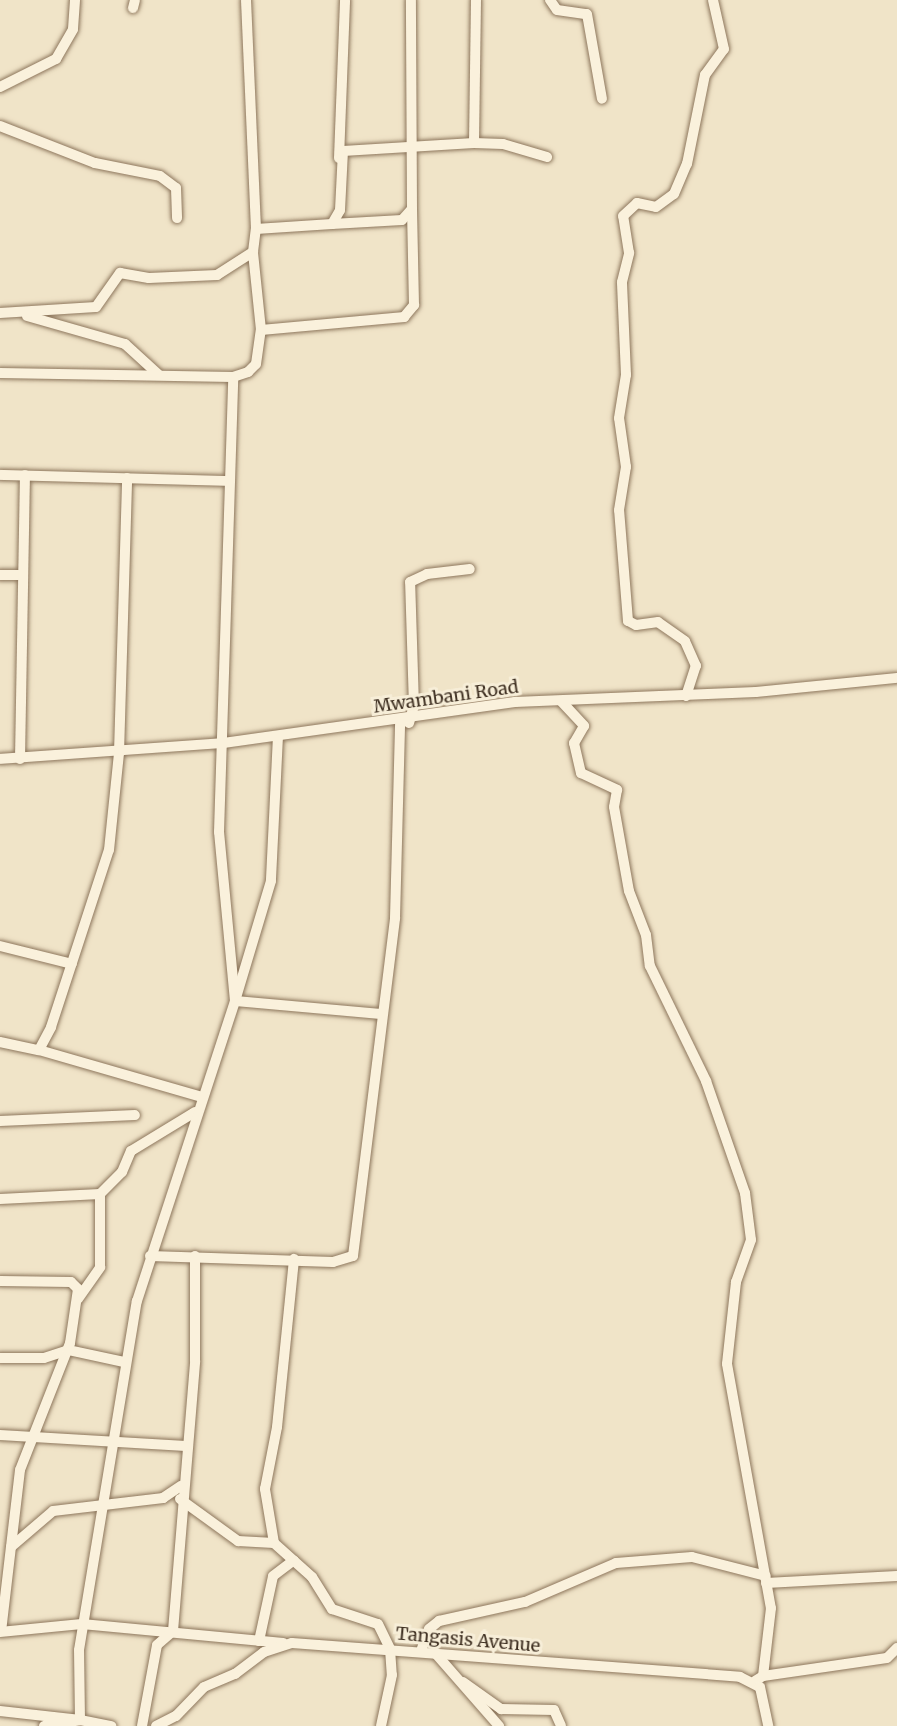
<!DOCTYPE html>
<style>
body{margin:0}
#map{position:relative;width:897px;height:1726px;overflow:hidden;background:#f0e4c8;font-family:Merriweather,serif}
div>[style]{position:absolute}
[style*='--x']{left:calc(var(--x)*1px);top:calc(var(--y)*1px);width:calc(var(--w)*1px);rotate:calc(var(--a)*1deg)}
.roads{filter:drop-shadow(0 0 2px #8d765c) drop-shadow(0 0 2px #8d765c)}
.minor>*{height:10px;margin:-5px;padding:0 5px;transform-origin:5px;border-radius:5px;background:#faf1dc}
span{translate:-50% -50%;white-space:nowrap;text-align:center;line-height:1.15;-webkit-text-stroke:6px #f7eed8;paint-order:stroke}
.street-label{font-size:18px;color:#3d2e20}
</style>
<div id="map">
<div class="roads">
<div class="minor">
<i style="--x:246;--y:0;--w:229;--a:87.5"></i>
<i style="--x:550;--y:0;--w:12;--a:55"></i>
<i style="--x:557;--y:10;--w:30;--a:8"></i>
<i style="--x:587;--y:14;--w:86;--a:80"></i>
<i style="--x:133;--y:8;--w:8;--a:-76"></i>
<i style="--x:0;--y:87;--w:63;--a:-26.6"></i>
<i style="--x:56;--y:59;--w:34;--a:-60"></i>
<i style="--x:73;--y:29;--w:29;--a:-86"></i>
<i style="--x:0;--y:126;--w:102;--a:21.3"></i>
<i style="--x:95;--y:163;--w:66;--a:11.3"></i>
<i style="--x:160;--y:176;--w:20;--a:37"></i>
<i style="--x:176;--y:188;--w:30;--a:88"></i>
<i style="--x:474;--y:143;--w:29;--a:2"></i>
<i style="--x:503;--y:144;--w:46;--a:16.5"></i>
<i style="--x:339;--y:158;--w:158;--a:-87.8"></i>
<i style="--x:332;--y:224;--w:70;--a:-3.3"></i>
<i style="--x:402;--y:220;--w:15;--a:-48"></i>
<i style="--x:412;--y:209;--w:209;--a:-90.3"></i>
<i style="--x:0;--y:313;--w:96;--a:-3.6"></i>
<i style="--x:96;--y:307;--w:42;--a:-54.8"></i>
<i style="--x:120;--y:273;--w:29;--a:10"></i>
<i style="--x:149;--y:278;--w:68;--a:-2.5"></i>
<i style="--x:217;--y:275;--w:43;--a:-32.6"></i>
<i style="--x:27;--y:316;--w:102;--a:15.9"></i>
<i style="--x:125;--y:344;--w:46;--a:42.4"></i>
<i style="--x:261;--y:330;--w:144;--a:-5.2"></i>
<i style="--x:404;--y:317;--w:16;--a:-50"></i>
<i style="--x:414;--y:305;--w:96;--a:-91.2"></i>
<i style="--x:0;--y:373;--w:233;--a:1"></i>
<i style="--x:233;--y:377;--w:16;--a:-18"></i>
<i style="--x:248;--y:372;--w:11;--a:-45"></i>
<i style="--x:256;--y:364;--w:34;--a:-82"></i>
<i style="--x:261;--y:330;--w:78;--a:-95.9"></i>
<i style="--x:253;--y:252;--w:23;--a:-83"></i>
<i style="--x:256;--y:229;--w:76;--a:-3.8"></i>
<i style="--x:332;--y:224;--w:16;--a:-60"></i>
<i style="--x:340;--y:210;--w:59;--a:-87.1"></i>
<i style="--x:343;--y:151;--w:131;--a:-3.5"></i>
<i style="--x:474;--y:143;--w:143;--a:-89.2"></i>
<i style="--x:0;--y:475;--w:229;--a:1.5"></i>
<i style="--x:0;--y:575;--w:20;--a:0"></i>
<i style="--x:686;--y:696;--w:32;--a:-72"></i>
<i style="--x:696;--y:666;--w:27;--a:-114"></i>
<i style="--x:685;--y:641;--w:33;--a:-145"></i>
<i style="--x:658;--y:622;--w:22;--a:172"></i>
<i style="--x:636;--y:625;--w:9;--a:-153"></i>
<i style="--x:628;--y:621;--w:111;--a:-94.6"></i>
<i style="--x:619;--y:510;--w:44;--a:-80.8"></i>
<i style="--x:626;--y:467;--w:49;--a:-98.1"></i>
<i style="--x:619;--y:418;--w:44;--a:-80.8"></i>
<i style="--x:626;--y:375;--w:93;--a:-92.5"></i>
<i style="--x:622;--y:282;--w:30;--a:-76"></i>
<i style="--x:629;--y:253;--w:37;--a:-99"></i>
<i style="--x:623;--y:216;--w:19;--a:-43"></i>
<i style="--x:637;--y:203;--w:19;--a:12"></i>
<i style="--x:656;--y:207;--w:22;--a:-36"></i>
<i style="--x:674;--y:194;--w:33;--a:-67"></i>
<i style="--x:687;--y:164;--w:91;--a:-78.6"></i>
<i style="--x:705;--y:75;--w:32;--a:-54"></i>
<i style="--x:724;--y:49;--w:50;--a:-102.7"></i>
<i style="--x:561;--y:701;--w:34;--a:47"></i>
<i style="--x:584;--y:726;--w:20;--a:120"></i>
<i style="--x:574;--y:743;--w:31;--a:77"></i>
<i style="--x:581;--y:773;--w:40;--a:25"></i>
<i style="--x:617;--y:790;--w:17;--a:100"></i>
<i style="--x:614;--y:807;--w:85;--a:79.9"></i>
<i style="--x:629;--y:891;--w:47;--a:68.9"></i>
<i style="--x:646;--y:935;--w:31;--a:83"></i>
<i style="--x:650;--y:966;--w:128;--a:64"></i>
<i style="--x:706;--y:1081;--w:119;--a:70.8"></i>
<i style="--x:745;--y:1193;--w:47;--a:82.7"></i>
<i style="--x:751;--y:1240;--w:45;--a:109.7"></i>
<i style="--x:736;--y:1282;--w:82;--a:96.3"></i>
<i style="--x:727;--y:1364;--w:248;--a:79.8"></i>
<i style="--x:771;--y:1608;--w:68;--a:96.7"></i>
<i style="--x:763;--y:1676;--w:9;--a:148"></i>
<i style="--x:409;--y:723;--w:18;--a:-74"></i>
<i style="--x:414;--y:706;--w:124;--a:-91.8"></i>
<i style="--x:410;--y:582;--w:19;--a:-25"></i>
<i style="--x:427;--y:574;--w:43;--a:-6.6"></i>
<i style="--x:278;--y:736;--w:145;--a:92.8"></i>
<i style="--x:271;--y:881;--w:125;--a:106.7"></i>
<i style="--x:235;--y:1001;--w:147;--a:5.1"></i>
<i style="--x:0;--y:759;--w:224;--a:-4.1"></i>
<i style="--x:223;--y:743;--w:295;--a:-8"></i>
<i style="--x:515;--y:702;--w:241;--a:-2.4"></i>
<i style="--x:756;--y:692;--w:142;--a:-5.7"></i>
<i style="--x:20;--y:759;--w:284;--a:-89"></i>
<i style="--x:0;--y:946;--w:74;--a:14"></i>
<i style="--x:0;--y:1042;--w:40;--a:12"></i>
<i style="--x:39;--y:1050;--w:26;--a:-62"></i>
<i style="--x:51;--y:1027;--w:186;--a:-71.9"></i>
<i style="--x:109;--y:850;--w:98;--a:-84.1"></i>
<i style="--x:119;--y:753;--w:275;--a:-88.3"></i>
<i style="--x:39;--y:1050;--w:170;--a:16.1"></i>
<i style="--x:0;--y:1121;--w:135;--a:-2.5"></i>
<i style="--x:0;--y:1199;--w:100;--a:-2.9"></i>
<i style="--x:100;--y:1194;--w:31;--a:-45"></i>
<i style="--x:122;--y:1172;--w:23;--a:-67"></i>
<i style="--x:131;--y:1151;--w:75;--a:-31.4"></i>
<i style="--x:150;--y:1256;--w:183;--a:1.9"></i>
<i style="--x:333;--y:1262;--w:21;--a:-17"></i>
<i style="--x:353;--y:1256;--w:341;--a:-82.9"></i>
<i style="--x:395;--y:918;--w:197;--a:-88.5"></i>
<i style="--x:0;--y:1281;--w:71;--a:0.8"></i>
<i style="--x:71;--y:1282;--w:10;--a:45"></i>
<i style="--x:78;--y:1289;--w:55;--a:98.4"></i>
<i style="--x:70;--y:1343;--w:136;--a:111.5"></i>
<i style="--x:20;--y:1470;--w:162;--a:96.7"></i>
<i style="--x:78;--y:1299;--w:39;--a:-55"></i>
<i style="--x:100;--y:1267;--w:73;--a:-90"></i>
<i style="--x:0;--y:1358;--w:44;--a:0"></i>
<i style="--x:44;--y:1358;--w:25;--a:-18"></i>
<i style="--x:68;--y:1350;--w:57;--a:12.1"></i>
<i style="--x:0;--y:1435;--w:186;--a:3.4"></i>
<i style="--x:180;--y:1499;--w:72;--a:35.9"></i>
<i style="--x:238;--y:1541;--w:36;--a:3"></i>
<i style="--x:274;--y:1543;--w:51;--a:41.8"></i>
<i style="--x:312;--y:1577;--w:38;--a:58"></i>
<i style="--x:332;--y:1609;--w:48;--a:18.1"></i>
<i style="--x:378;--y:1624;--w:28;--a:64"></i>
<i style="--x:390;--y:1649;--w:26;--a:86"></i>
<i style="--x:392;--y:1675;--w:52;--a:102.2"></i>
<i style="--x:274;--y:1543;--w:55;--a:-99.5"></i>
<i style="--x:265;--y:1489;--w:63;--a:-79"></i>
<i style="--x:277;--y:1427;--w:169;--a:-84.2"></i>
<i style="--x:11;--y:1547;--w:55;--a:-40.6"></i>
<i style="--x:53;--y:1511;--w:111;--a:-6.7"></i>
<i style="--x:163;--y:1498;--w:22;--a:-34"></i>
<i style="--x:766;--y:1583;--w:131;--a:-3.1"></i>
<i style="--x:0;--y:1632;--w:82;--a:-5.6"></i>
<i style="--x:82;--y:1624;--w:202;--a:5.4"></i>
<i style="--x:259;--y:1641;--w:66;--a:-77.8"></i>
<i style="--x:273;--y:1576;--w:26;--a:-37"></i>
<i style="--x:421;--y:1651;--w:23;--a:-70"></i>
<i style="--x:429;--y:1629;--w:13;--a:-39"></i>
<i style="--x:439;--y:1621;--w:88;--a:-12.5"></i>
<i style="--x:525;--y:1602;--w:99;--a:-23.2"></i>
<i style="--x:616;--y:1563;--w:76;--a:-4.5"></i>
<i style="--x:692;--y:1557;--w:76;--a:14.4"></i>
<i style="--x:436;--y:1654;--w:96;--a:48.8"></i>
<i style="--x:763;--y:1676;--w:125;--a:-8.3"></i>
<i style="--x:887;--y:1658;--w:14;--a:-45"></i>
<i style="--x:463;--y:1682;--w:47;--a:35.4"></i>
<i style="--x:501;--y:1709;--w:53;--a:1.1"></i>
<i style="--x:554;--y:1710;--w:17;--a:66"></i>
<i style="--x:0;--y:1711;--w:81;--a:6.4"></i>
<i style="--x:80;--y:1720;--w:70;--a:-90.8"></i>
<i style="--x:79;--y:1650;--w:354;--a:-80.6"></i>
<i style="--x:137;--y:1301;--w:316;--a:-71.9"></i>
<i style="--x:235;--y:1001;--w:170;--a:-95.4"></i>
<i style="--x:219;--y:832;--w:455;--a:-88.2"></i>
<i style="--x:44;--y:1726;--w:36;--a:-9"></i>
<i style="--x:80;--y:1720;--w:32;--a:11"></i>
<i style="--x:142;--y:1726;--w:82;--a:-79.5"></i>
<i style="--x:157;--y:1645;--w:21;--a:-41"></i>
<i style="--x:173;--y:1631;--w:271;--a:-85.3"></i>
<i style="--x:195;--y:1361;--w:105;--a:-90"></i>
<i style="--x:156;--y:1726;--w:22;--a:-27"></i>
<i style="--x:176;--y:1716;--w:40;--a:-46"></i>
<i style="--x:204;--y:1687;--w:34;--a:-23"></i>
<i style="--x:235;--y:1674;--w:36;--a:-37"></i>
<i style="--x:264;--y:1652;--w:29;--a:-18"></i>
<i style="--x:292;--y:1643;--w:449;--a:4.3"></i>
<i style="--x:740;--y:1677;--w:22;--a:27"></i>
<i style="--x:760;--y:1687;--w:40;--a:78"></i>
</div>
</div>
<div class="street-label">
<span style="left:446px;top:697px;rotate:-8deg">Mwambani Road</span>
<span style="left:468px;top:1640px;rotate:5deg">Tangasis Avenue</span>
</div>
</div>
